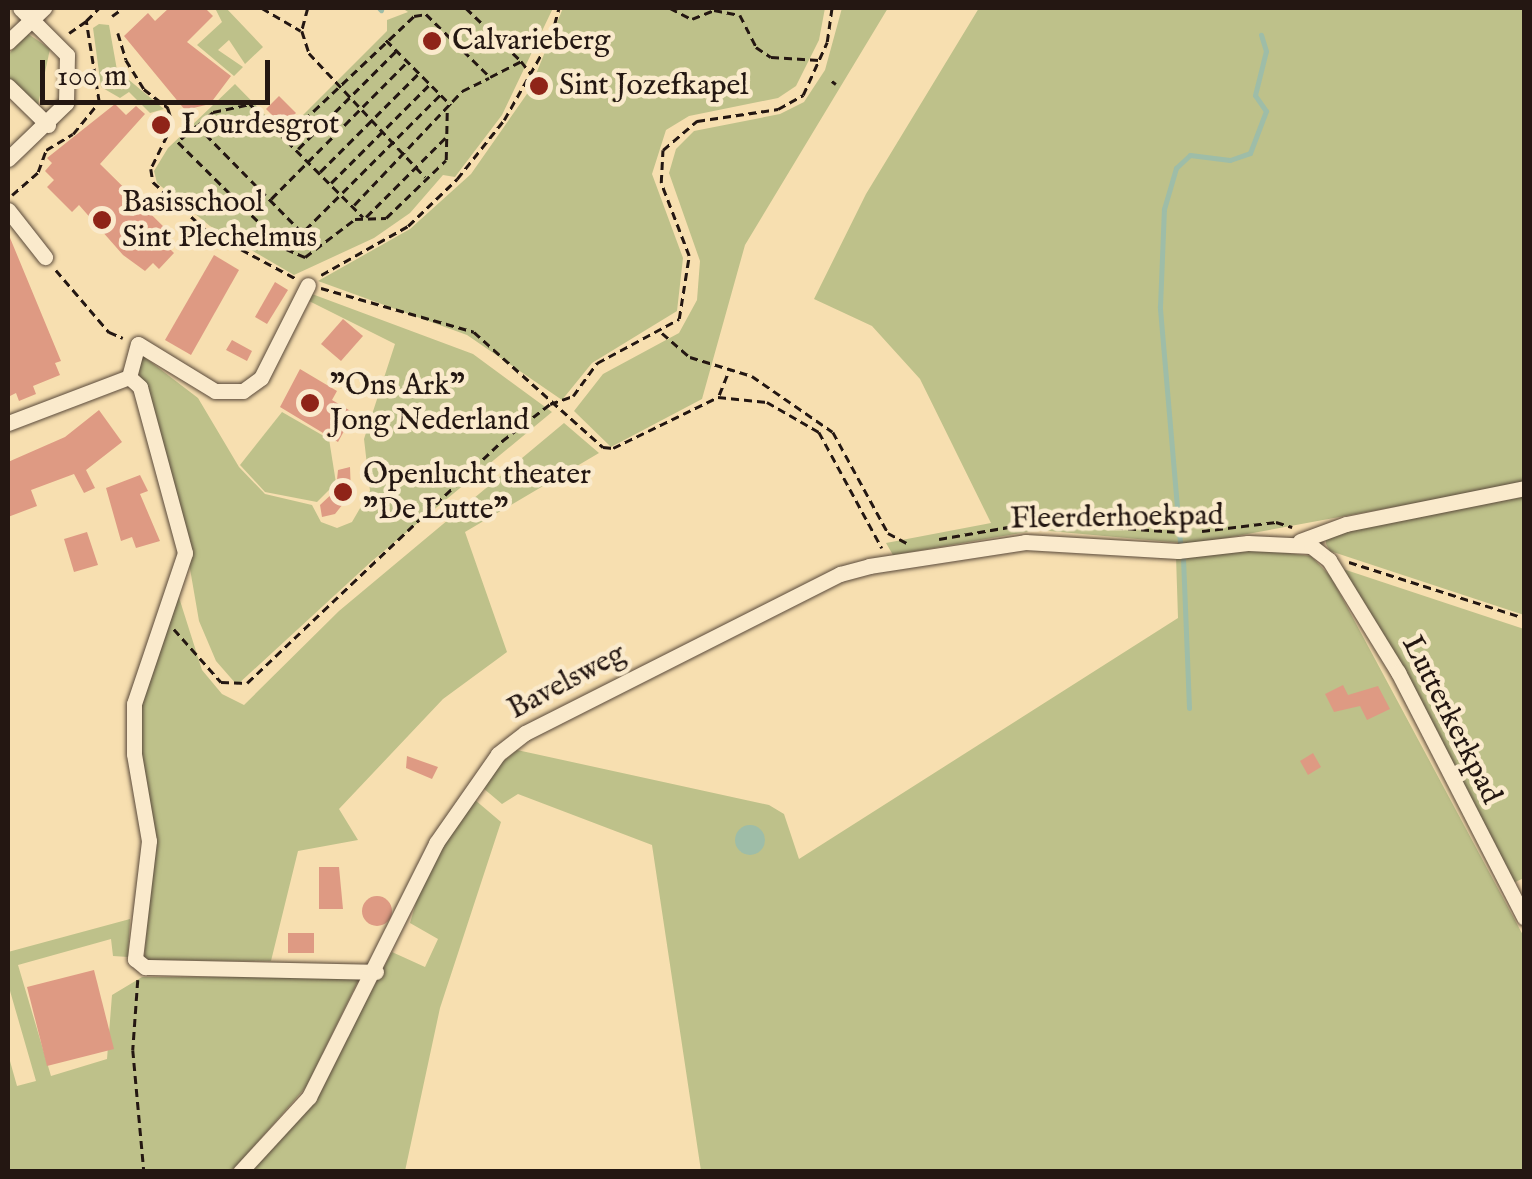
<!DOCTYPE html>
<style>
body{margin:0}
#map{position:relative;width:1532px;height:1179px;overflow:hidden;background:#f7dfb0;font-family:"IM FELL English",serif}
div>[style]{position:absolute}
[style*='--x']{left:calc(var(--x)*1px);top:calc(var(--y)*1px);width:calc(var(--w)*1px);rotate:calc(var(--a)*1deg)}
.green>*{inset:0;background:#bec18a}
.water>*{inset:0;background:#9ebda8}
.round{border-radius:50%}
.stream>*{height:5px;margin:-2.5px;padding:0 2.5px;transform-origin:2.5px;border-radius:2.5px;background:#9ebda8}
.building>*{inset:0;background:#de9a83}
.path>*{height:2.5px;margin-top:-1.25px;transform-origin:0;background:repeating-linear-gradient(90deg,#241712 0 8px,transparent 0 13px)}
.roads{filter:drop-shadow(0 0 2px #59493a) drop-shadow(0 0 2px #59493a)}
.minor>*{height:15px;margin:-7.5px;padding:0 7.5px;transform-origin:7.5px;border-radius:7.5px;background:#faeacc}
.dots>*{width:28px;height:28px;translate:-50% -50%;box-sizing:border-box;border:5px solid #faeacc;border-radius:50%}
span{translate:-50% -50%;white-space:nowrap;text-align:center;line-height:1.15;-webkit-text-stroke:9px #faeacc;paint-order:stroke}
.poi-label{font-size:30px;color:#241712}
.left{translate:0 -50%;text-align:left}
.street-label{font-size:30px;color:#241712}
.frame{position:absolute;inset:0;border:10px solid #241712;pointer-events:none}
.scale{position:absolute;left:40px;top:60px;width:230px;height:45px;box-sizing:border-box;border:5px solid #241712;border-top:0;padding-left:12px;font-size:30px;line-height:35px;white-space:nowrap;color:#241712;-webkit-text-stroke:8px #faeacc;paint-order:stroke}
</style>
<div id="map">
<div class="green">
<i style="clip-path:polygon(215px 8px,226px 8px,263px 47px,245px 64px,229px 40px,218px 50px,243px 67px,234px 76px,197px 45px,222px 22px)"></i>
<i style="clip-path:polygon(402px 8px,553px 8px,502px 115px,455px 177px,443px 175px,410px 213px,374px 238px,294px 275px,210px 226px,157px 183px,154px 171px,168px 148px,235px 84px,284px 134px,387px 31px,387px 20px,408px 12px)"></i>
<i style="clip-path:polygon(563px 8px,825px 8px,819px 40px,796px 86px,778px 98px,689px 116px,666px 130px,652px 174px,683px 258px,677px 311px,592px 363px,562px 400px,467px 335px,318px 281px,410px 229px,471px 174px,529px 91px)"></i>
<i style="clip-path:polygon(842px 8px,888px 8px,745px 245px,702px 399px,611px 447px,574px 411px,603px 374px,679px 333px,697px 300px,700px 261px,669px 173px,676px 149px,694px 131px,780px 114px,804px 102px,825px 70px)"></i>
<i style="clip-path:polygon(979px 8px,1524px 8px,1524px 483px,1193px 544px,1038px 530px,893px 555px,886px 543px,991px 523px,920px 379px,872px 326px,814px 299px,866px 194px)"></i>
<i style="clip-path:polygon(99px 24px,109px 25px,117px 70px,164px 109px,150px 113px,129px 92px,120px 98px,101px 87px,93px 28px)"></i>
<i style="clip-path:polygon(27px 33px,50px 49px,38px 105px,8px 78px,8px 55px)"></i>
<i style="clip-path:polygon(312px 294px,473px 354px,552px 412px,373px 560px,237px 685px,216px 661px,199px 621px,184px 534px,135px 360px,143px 356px,198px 398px,239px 467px,265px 494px,312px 505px,321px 522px,337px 528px,352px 522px,370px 491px,364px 439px,395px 344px,309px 301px)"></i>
<i style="clip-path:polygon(282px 412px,329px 439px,336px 483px,317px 502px,265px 492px,240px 465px)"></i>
<i style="clip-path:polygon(564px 423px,599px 453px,465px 532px,507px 652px,443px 699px,339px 809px,358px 840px,298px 851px,271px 961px,144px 960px,154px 847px,134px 717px,176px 588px,202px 670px,222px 694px,244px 705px,339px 611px)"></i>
<i style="clip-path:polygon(1524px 497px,1524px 615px,1330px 551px,1326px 544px,1326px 537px,1390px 521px)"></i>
<i style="clip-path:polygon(evenodd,1246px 548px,1311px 556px,1331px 577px,1524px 937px,1524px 1171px,701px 1171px,652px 845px,518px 794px,502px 804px,477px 783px,517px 750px,769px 805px,784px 814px,799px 859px,1178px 618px,1176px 556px,1246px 548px,746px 826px,759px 829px,754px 854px,740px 851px,746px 826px)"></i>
<i style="clip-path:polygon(1340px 568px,1524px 629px,1524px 878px,1509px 885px)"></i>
<i style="clip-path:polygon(468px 794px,501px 822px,440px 1008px,405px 1171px,251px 1172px,311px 1106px,392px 952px,425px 967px,438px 939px,410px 923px,421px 886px)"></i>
<i style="clip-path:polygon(130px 919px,128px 957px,113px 956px,111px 939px,18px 965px,51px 1076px,107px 1059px,112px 995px,142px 977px,360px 977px,306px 1087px,232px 1171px,8px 1171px,8px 1054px,17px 1086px,36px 1081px,8px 984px,8px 952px)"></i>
</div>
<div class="water">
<i class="round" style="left:735px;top:825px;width:30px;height:30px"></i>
</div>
<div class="stream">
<i style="--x:379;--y:8;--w:3;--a:45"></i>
<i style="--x:1180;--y:542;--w:236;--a:-94.9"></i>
<i style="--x:1160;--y:307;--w:98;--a:-87.7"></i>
<i style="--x:1164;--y:209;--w:43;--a:-73.7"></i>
<i style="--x:1176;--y:168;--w:19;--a:-43"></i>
<i style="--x:1190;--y:155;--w:40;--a:7.1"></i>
<i style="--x:1230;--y:160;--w:21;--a:-19"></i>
<i style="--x:1250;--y:153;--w:45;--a:-69.1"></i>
<i style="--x:1266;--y:111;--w:19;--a:-125"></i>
<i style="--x:1255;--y:95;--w:45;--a:-76"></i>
<i style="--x:1266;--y:51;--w:17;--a:-107"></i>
<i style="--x:1183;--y:558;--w:150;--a:87.7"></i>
</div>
<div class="building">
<i style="clip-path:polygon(169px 8px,205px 8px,213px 16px,187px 42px,231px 76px,210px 104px,185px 110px,124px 36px,148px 13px,155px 21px)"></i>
<i style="clip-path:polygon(279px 96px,296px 113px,283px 126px,266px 109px)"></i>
<i style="clip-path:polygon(115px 104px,126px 115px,136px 106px,145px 114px,100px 164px,169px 232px,161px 240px,174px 253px,159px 269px,153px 263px,145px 271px,123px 255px,79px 205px,72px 212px,47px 187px,54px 180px,45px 171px,52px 163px,47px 158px)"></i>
<i style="clip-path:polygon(8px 233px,61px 361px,55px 363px,60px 375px,33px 386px,36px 394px,19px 401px,16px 393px,8px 397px)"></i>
<i style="clip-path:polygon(214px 255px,239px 270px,191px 355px,165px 340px)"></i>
<i style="clip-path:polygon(275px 282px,288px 290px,267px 324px,255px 317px)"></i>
<i style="clip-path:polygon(343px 319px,363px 336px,341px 361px,321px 344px)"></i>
<i style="clip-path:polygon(232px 340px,252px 351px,247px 361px,226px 350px)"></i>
<i style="clip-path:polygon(300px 369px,337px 391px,332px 400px,354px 413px,338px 442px,280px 407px)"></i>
<i style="clip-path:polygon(99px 410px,122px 442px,86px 470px,95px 488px,84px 493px,74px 474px,31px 490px,37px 506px,8px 517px,8px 462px,65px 437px)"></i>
<i style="clip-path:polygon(350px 467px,351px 494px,335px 514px,322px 517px,320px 505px,336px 490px,338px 470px)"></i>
<i style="clip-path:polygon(140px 475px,148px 491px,140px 494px,160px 541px,136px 548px,132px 537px,121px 541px,106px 488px)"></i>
<i style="clip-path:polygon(87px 532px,98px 565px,74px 572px,64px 539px)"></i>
<i style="clip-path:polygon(1343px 685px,1348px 695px,1378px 686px,1390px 709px,1367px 720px,1360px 706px,1334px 712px,1325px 694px)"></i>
<i style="clip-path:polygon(1313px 753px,1321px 767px,1308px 775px,1300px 761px)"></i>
<i style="clip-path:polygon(407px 756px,438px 767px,432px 779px,406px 768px)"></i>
<i style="clip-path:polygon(319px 867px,339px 867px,343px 909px,319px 909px)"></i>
<i class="round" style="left:362px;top:896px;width:30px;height:30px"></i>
<i style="clip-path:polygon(288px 933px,314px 933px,314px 953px,288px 953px)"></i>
<i style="clip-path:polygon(94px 970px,114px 1049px,47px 1066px,27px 987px)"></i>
</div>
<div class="path">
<i style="--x:163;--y:8;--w:3;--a:0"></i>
<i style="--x:262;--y:8;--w:45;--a:30.5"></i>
<i style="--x:308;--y:8;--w:24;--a:105"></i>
<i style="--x:302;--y:31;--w:23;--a:72"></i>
<i style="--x:309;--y:53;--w:170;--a:46.9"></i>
<i style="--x:466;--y:8;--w:75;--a:43.9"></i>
<i style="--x:670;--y:8;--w:25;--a:27"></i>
<i style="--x:692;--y:19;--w:24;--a:-22"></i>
<i style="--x:714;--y:10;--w:26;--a:11"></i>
<i style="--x:740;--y:15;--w:36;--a:63"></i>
<i style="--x:756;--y:47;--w:18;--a:34"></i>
<i style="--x:771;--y:57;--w:48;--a:3.6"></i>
<i style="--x:112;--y:16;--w:14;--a:-36"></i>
<i style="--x:69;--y:33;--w:21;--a:-35"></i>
<i style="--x:118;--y:33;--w:28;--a:73"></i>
<i style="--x:126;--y:60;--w:34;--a:58"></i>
<i style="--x:144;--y:89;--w:31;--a:38"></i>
<i style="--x:168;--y:108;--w:17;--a:73"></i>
<i style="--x:173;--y:124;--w:50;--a:116.1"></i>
<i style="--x:151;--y:169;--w:13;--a:81"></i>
<i style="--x:153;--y:182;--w:73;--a:42.2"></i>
<i style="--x:207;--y:231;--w:100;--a:28.1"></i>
<i style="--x:386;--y:40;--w:92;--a:45"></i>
<i style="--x:832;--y:81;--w:5;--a:37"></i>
<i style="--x:197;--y:126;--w:25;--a:140"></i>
<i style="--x:178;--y:142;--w:152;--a:44.7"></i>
<i style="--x:286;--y:249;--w:21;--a:23"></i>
<i style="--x:305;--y:257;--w:63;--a:-37.2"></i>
<i style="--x:355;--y:219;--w:31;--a:-2"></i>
<i style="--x:386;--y:218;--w:83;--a:-44"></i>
<i style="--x:446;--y:160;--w:49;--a:-88.8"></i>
<i style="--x:285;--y:138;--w:178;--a:-43.4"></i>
<i style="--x:414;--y:16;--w:12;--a:-9"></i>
<i style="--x:426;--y:14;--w:90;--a:44.5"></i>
<i style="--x:490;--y:77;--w:35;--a:-27"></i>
<i style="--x:521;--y:61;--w:24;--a:52"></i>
<i style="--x:298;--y:149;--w:140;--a:-45"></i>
<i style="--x:320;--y:172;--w:140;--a:-45"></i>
<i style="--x:331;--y:183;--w:140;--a:-45"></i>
<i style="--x:12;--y:195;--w:35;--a:-41"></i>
<i style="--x:38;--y:172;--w:23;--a:-70"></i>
<i style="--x:46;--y:150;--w:31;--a:-31"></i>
<i style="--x:73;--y:134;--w:41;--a:-50.9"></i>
<i style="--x:99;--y:102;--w:82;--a:-99.1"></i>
<i style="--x:86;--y:21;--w:18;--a:-45"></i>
<i style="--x:271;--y:199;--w:194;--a:-45.2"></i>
<i style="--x:354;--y:205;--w:157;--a:-46.5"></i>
<i style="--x:462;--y:91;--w:30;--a:-26"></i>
<i style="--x:366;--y:217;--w:112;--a:-45"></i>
<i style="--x:302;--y:233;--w:150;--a:-134.5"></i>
<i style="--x:197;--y:126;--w:21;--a:-41"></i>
<i style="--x:213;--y:112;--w:38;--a:-12"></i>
<i style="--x:250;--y:104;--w:160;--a:45"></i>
<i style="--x:287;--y:248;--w:218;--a:-45"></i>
<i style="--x:56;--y:270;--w:82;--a:49.5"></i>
<i style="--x:109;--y:332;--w:15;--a:23"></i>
<i style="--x:321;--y:275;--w:100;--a:-29.4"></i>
<i style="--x:408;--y:226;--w:68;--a:-43.8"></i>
<i style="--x:457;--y:179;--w:75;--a:-51.5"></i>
<i style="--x:504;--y:120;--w:95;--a:-60.5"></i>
<i style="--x:551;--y:37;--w:30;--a:-75"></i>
<i style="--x:321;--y:288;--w:159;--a:16"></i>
<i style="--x:474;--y:332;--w:173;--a:41.7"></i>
<i style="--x:603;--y:447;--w:10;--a:6"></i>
<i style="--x:613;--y:448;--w:117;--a:-25.9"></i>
<i style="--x:718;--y:397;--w:49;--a:5.8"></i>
<i style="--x:767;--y:402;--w:60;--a:30"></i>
<i style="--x:819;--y:432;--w:132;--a:61.5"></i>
<i style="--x:662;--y:333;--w:37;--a:41"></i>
<i style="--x:690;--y:357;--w:65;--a:17"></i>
<i style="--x:752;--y:376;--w:98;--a:34.7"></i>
<i style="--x:833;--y:432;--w:115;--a:61.4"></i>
<i style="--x:888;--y:533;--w:21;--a:28"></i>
<i style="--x:719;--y:395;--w:27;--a:-68"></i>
<i style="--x:1202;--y:531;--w:75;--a:-6.9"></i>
<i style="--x:1276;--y:522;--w:17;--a:17"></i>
<i style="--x:939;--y:539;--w:99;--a:-9.8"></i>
<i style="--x:1037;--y:522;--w:152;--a:4.1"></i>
<i style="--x:1349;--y:562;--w:184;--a:17.7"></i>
<i style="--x:174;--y:629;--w:71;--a:48.4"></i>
<i style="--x:221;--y:682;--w:26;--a:2"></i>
<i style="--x:247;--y:683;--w:352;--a:-43.5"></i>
<i style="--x:502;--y:441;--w:61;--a:-37.6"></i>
<i style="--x:550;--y:404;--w:24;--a:-19"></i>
<i style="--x:573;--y:396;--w:41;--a:-54"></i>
<i style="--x:597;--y:363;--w:93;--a:-28.2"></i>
<i style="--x:679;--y:319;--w:64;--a:-81"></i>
<i style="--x:689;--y:256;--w:78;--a:-111"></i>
<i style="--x:661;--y:183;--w:33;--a:-87"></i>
<i style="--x:663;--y:150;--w:45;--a:-40.5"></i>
<i style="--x:697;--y:121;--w:82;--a:-8.4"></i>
<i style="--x:778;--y:109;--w:29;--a:-29"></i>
<i style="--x:803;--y:95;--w:58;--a:-65.6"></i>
<i style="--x:827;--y:42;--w:34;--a:-82"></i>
<i style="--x:138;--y:980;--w:70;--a:94.1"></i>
<i style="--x:133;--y:1050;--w:122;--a:84.8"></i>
</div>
<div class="roads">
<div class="minor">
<i style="--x:8;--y:42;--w:50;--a:-43.4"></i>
<i style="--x:8;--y:86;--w:56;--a:44.3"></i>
<i style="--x:8;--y:159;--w:81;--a:-44"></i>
<i style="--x:66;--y:103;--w:48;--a:-88.8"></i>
<i style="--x:67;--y:55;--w:66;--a:-135"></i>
<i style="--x:8;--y:210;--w:60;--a:51.8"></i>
<i style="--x:129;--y:377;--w:15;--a:42"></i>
<i style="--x:140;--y:387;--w:172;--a:74.8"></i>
<i style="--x:185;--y:553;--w:159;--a:108.7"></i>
<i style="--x:134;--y:704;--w:50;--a:90"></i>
<i style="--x:134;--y:754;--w:88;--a:80.2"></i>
<i style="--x:149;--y:841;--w:119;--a:96.8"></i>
<i style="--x:135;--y:959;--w:13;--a:39"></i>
<i style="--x:145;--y:967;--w:231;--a:1.2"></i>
<i style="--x:129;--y:377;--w:34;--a:-75"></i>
<i style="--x:138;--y:344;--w:90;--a:31.4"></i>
<i style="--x:215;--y:391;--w:28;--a:0"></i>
<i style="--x:243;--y:391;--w:22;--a:-36"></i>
<i style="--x:261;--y:378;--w:104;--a:-63.2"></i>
<i style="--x:8;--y:423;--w:129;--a:-20.8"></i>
<i style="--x:1300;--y:541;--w:49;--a:-20.3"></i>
<i style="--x:1346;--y:524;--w:182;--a:-11.4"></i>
<i style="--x:240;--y:1172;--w:102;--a:-47.4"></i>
<i style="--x:309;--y:1097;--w:284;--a:-63.4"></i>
<i style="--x:436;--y:843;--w:108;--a:-55.1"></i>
<i style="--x:498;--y:754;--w:34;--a:-38"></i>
<i style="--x:525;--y:733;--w:353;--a:-26.8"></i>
<i style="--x:840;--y:574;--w:30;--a:-15"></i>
<i style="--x:869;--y:566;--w:158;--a:-8.7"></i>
<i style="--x:1025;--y:542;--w:153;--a:3.4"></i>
<i style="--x:1178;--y:551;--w:70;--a:-6.5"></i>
<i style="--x:1248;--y:543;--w:63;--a:2.7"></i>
<i style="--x:1311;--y:546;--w:23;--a:38"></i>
<i style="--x:1329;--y:560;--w:132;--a:58.4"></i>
<i style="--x:1398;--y:672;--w:276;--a:62.8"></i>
</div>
</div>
<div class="dots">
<i style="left:432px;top:41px;background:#8f2418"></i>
<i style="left:539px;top:86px;background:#8f2418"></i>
<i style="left:161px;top:125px;background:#8f2418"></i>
<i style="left:102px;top:220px;background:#8f2418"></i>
<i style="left:310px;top:403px;background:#8f2418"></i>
<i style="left:343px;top:492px;background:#8f2418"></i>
</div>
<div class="poi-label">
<span class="left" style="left:452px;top:41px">Calvarieberg</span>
<span class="left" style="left:559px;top:86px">Sint Jozefkapel</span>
<span class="left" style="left:181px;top:125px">Lourdesgrot</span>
<span class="left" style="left:122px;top:220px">Basisschool<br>Sint Plechelmus</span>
<span class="left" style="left:330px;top:403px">"Ons Ark"<br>Jong Nederland</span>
<span class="left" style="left:363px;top:492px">Openlucht theater<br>"De Lutte"</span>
</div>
<div class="street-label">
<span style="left:1117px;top:518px;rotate:-1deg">Fleerderhoekpad</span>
<span style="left:567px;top:682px;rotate:-28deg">Bavelsweg</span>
<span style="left:1451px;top:720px;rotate:63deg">Lutterkerkpad</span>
</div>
<div class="frame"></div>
<div class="scale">100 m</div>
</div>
